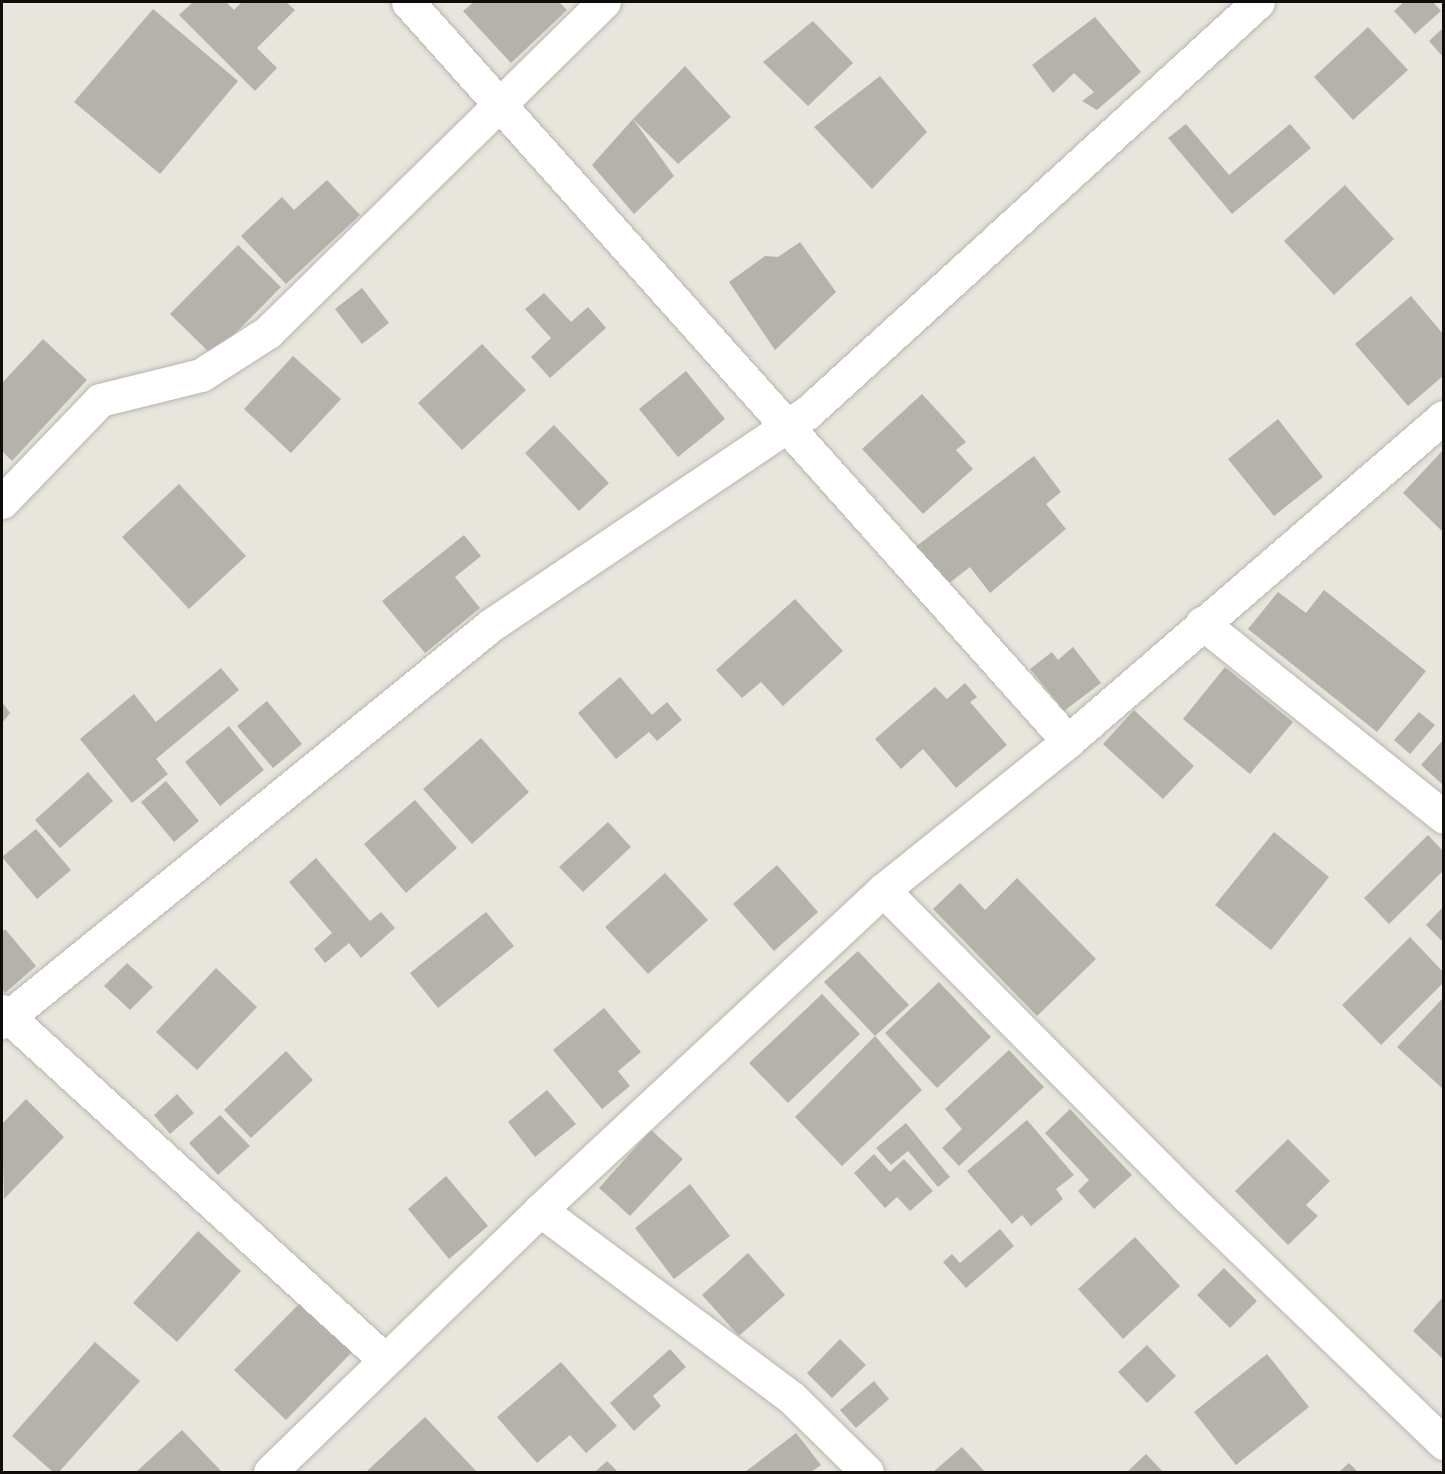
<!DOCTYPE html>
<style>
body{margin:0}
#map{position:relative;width:1445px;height:1474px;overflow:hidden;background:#e7e5dc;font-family:"DejaVu Sans",sans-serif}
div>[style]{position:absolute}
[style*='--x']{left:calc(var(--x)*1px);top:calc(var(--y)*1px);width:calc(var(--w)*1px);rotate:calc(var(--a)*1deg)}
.building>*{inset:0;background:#b4b2aa}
.roads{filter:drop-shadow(0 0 2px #b7b5ad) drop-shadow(0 0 2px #b7b5ad)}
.minor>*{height:33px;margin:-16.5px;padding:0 16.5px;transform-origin:16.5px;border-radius:16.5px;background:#fff}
span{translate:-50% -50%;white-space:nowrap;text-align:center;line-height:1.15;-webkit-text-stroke:6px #f4f3ea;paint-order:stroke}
.frame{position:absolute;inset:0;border:3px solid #0e0d0a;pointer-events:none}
</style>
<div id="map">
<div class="building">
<i style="clip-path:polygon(193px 2px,226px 2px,234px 10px,242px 2px,286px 2px,295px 10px,257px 48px,277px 68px,255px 91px,179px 15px)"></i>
<i style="clip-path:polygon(474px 2px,559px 2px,567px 10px,511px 63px,463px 11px)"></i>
<i style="clip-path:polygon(1404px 2px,1433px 2px,1441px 11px,1415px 34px,1394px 11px)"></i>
<i style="clip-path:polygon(153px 9px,238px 81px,160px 174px,74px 102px)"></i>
<i style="clip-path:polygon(1095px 17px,1141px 72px,1097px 110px,1082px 101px,1094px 92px,1074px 73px,1053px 93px,1032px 65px)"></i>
<i style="clip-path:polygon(813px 21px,853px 63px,808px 106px,763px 62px)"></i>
<i style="clip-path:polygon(1368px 27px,1408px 70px,1353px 120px,1314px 77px)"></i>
<i style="clip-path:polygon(1443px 28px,1443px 57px,1429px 41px)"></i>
<i style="clip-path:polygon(685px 66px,731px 117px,678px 164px,633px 119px)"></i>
<i style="clip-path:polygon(880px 76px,927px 132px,872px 189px,814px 127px)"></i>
<i style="clip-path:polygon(633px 119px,674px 176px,634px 214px,592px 165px)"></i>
<i style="clip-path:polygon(1186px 124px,1229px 175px,1290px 124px,1311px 148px,1232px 214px,1168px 138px)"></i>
<i style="clip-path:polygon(327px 180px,360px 215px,286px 284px,241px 236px,282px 197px,294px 210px)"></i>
<i style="clip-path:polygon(1345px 185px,1394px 239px,1334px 295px,1284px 241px)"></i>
<i style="clip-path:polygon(800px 242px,836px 292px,775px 350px,729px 282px,765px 256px,778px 257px)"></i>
<i style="clip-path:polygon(238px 245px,281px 287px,213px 356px,170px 314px)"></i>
<i style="clip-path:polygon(362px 288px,389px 323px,362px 344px,335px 309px)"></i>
<i style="clip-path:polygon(544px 293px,571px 322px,588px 307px,606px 328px,550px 378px,531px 357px,551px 338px,525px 309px)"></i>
<i style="clip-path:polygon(1411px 296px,1443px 334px,1443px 376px,1408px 406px,1355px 344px)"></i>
<i style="clip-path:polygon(43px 339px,87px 380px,12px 461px,2px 451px,2px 383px)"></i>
<i style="clip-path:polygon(482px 344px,526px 390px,462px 450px,418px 403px)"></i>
<i style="clip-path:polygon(293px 356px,341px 399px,291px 453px,244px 409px)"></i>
<i style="clip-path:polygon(686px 371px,725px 419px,678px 457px,639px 409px)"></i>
<i style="clip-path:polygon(922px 394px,966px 442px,956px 450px,973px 469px,923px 514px,862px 449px)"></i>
<i style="clip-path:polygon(1278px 419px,1323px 477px,1274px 516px,1228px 459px)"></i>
<i style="clip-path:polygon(554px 425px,609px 483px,579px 511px,525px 453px)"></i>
<i style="clip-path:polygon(1443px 450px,1443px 532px,1403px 493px)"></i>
<i style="clip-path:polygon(1034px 456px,1061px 492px,1046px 504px,1066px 529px,990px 593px,970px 567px,944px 587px,914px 548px)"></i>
<i style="clip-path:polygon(179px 484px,246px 556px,189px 609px,122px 537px)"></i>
<i style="clip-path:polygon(464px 535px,481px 556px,455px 577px,480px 608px,425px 653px,382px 601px)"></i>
<i style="clip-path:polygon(1324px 590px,1426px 671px,1377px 732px,1248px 629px,1278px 592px,1306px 613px)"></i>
<i style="clip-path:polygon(795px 599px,843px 651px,783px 706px,761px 682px,742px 698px,716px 670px)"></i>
<i style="clip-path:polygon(1073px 647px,1101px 683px,1064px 711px,1030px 669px,1052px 652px,1058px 660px)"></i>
<i style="clip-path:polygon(1225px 667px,1293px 722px,1250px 774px,1183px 719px)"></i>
<i style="clip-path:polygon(221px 668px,239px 690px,156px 759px,168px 774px,132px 803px,80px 739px,134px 694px,156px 722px)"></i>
<i style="clip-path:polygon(620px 677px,652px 715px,667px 702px,682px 720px,657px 741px,649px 732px,616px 759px,578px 713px)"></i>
<i style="clip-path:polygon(965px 683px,977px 697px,970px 702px,1007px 745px,956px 788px,923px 749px,901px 769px,875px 739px,935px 687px,947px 699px)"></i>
<i style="clip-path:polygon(267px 701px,302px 744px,273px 768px,237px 726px)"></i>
<i style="clip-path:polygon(2px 702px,10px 713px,2px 723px)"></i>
<i style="clip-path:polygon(1134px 710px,1194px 766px,1163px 799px,1103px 744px)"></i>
<i style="clip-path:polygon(1419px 712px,1435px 725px,1410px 754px,1394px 740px)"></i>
<i style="clip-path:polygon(229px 726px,264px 770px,220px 806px,185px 762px)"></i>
<i style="clip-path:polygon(481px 738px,529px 792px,472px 844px,423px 789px)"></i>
<i style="clip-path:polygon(1443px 740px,1443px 785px,1421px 765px)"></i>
<i style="clip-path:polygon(88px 772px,113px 801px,60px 848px,35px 820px)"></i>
<i style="clip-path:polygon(166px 781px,199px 821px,174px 842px,141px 802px)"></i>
<i style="clip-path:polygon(415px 800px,457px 848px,406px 893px,364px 844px)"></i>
<i style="clip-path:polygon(608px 822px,631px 847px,583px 892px,559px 867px)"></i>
<i style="clip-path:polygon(36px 829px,71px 870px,37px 899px,2px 857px)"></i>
<i style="clip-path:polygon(1274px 832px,1329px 877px,1271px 950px,1215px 905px)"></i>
<i style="clip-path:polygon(1428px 835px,1443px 851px,1443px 871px,1389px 924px,1364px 898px)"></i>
<i style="clip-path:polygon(316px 858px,370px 921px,381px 912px,395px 928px,361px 958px,349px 943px,325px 963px,314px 949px,332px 933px,289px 882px)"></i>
<i style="clip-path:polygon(777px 865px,818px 912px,774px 951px,733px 904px)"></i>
<i style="clip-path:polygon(665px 873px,708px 920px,648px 974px,605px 927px)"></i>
<i style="clip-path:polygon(1017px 878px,1096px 959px,1037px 1016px,933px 909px,960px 883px,985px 910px)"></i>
<i style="clip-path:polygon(1443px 907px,1443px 942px,1426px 925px)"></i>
<i style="clip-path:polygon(486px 912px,514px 946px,438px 1008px,410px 973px)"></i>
<i style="clip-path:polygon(5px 929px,36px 966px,5px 993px,2px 988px,2px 932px)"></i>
<i style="clip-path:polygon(1410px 937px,1443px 972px,1443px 983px,1381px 1045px,1342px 1005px)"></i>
<i style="clip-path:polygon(858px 951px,909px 1005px,875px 1036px,824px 982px)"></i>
<i style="clip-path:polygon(127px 963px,153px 987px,130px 1010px,104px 986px)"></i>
<i style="clip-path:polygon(216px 968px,257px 1007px,197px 1070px,156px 1032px)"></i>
<i style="clip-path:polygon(939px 982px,991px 1037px,937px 1088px,885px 1033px)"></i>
<i style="clip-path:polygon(822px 994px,860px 1034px,788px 1103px,749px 1063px)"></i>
<i style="clip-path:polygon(1442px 999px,1443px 1000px,1443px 1089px,1397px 1047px)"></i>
<i style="clip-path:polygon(604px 1008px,641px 1052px,618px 1071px,630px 1086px,602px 1109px,553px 1050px)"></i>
<i style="clip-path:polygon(875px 1036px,922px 1090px,842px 1166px,795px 1117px)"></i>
<i style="clip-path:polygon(1009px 1050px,1044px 1087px,959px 1166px,942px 1148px,962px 1129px,945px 1109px)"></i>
<i style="clip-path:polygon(286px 1051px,313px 1080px,251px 1138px,224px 1110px)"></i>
<i style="clip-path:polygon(547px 1090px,576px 1124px,535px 1157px,508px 1122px)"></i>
<i style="clip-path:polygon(177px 1094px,194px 1113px,170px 1134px,154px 1115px)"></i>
<i style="clip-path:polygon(26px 1099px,64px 1137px,4px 1199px,2px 1124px)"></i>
<i style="clip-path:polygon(1070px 1109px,1132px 1175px,1094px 1209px,1078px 1191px,1089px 1180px,1045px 1133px)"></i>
<i style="clip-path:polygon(220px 1115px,250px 1146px,218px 1175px,189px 1143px)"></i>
<i style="clip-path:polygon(1027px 1120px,1074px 1175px,1056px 1189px,1063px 1199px,1031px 1226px,1022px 1215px,1012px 1224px,967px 1171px)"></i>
<i style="clip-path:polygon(906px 1123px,950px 1177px,938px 1187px,908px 1151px,891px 1165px,876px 1148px)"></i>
<i style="clip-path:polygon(651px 1130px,683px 1159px,630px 1216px,599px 1188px)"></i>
<i style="clip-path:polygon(1288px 1139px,1330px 1181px,1306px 1205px,1318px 1216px,1288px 1245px,1235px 1191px)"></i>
<i style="clip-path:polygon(874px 1154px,890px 1172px,904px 1159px,933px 1191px,910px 1211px,897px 1197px,885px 1208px,854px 1173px)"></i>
<i style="clip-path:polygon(446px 1176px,488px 1226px,449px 1259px,408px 1209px)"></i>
<i style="clip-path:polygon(690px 1184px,730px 1236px,674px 1279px,635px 1228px)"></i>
<i style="clip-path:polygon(1000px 1229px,1014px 1246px,966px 1288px,943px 1262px,952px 1254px,960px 1263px)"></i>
<i style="clip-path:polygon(198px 1231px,241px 1271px,177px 1342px,133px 1303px)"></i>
<i style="clip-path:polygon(1135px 1237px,1180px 1286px,1123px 1339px,1078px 1289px)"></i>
<i style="clip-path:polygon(748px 1253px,785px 1295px,739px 1336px,702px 1295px)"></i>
<i style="clip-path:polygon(1224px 1268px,1257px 1301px,1230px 1328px,1197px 1295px)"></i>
<i style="clip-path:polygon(1443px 1297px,1443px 1359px,1413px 1331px)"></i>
<i style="clip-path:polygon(303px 1300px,354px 1350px,286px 1420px,234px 1370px)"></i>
<i style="clip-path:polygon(840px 1339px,866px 1365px,832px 1398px,807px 1373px)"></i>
<i style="clip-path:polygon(95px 1342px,140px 1381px,59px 1472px,53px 1472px,12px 1436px)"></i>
<i style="clip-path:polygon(1147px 1345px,1176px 1376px,1147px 1403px,1118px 1372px)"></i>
<i style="clip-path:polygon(670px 1349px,686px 1367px,653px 1396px,661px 1406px,634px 1431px,610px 1403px)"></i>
<i style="clip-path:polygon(1267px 1354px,1309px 1407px,1236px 1465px,1194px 1412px)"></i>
<i style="clip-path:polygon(561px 1362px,617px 1426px,586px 1453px,570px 1435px,537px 1463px,497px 1417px)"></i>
<i style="clip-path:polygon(874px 1381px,889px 1399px,856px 1428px,840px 1410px)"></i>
<i style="clip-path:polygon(425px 1417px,477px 1472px,369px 1472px,367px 1471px)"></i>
<i style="clip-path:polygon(182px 1430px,222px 1472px,136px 1472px)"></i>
<i style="clip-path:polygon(796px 1433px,821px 1465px,811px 1472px,745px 1472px)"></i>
<i style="clip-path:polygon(962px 1447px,985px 1472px,933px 1472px)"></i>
<i style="clip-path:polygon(1146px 1454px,1163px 1472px,1127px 1472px)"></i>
<i style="clip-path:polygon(607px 1461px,618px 1472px,595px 1472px)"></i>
<i style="clip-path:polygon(1349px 1463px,1358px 1472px,1339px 1472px)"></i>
</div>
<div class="roads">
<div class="minor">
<i style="--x:408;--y:2;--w:991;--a:48.23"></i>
<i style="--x:2;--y:502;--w:141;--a:-46.1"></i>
<i style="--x:100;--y:400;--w:104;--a:-13.9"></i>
<i style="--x:201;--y:375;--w:80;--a:-32.7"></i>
<i style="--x:268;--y:332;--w:471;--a:-44.5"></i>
<i style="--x:1202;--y:623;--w:310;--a:38.7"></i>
<i style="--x:883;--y:890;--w:434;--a:45.2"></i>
<i style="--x:1189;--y:1198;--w:354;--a:43.9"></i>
<i style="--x:2;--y:1011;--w:518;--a:42.34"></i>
<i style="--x:2;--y:1022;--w:630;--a:-39.07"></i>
<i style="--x:491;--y:625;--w:381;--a:-33.9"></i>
<i style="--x:807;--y:413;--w:610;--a:-42.34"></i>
<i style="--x:540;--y:1210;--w:314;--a:36.7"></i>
<i style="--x:792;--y:1398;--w:105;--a:44.6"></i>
<i style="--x:270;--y:1472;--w:376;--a:-44.1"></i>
<i style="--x:540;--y:1210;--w:469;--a:-43"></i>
<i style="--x:883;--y:890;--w:238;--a:-38.8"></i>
<i style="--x:1068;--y:741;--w:496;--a:-40.8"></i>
</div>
</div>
<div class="frame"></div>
</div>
